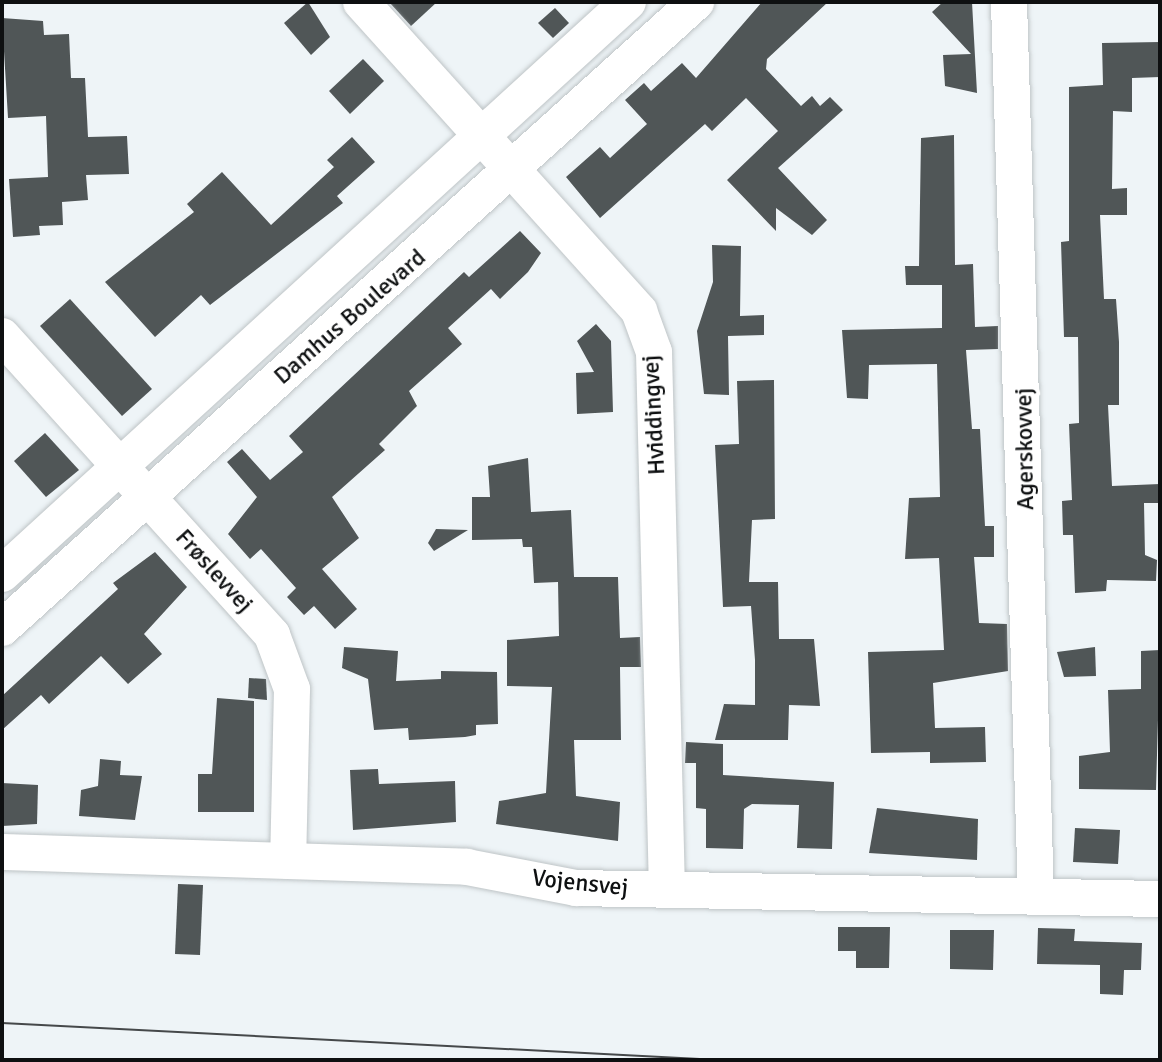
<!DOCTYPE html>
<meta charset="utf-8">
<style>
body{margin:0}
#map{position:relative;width:1162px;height:1062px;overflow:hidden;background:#eef4f7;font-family:Signika,sans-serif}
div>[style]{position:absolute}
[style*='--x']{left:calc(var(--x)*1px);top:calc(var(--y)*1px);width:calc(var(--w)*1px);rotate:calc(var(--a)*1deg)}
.building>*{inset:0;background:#505657}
.roads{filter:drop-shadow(0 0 2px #bec4c6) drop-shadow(0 0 2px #bec4c6)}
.minor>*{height:36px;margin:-18px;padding:0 18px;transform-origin:18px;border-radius:18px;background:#fff}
.tram>*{height:2px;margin:-1px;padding:0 1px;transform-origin:1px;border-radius:1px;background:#45484a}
span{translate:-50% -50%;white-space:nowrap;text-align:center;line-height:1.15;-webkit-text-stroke:8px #fff;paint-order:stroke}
.street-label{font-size:24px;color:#0e1011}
.frame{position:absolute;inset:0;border:4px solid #0e1011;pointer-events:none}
</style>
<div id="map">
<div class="building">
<i style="clip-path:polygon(308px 2px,330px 37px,311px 55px,284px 23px)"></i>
<i style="clip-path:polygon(389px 2px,437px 2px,411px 26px)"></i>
<i style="clip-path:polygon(762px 2px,828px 2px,767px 59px,766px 69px,801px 106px,812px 96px,820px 106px,830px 97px,843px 110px,778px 168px,827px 220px,812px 235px,776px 208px,776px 231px,727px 180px,778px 131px,746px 98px,712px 131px,705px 124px,600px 218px,566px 177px,600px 147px,610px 158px,647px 124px,625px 100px,644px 83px,651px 91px,682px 63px,696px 78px)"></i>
<i style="clip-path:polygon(943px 2px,972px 2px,977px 93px,945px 86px,943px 55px,971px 54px,932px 12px)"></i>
<i style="clip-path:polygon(555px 8px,569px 23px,553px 38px,538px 23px)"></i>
<i style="clip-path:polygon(2px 18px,43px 21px,44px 35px,69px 34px,71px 78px,85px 78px,88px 137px,127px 136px,129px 174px,86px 175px,88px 200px,62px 202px,63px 225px,39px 226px,40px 235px,13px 237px,9px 179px,48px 177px,46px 116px,8px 118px)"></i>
<i style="clip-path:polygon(1160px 42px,1160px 77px,1132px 78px,1132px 112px,1113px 111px,1112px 189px,1127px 188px,1127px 215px,1100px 215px,1104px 299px,1116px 299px,1119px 342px,1119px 405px,1108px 405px,1112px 486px,1160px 484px,1160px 503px,1144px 503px,1145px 555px,1157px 560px,1156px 581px,1107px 580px,1106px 591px,1075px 593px,1073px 535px,1063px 535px,1062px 501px,1072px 500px,1069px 424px,1079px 423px,1078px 337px,1064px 337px,1061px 242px,1069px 241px,1069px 87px,1103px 85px,1102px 43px)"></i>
<i style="clip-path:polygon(363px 59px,384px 81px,350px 114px,329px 91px)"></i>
<i style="clip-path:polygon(954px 135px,955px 265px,973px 264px,975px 327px,998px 326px,998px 349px,966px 350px,972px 429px,980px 429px,985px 526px,994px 526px,994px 557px,974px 557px,979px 623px,1007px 624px,1008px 671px,933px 683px,935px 728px,985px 727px,986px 762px,930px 763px,930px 752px,871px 753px,868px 652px,944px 650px,939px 558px,905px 559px,909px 498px,940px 497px,937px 364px,869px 365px,868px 399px,847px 398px,842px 330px,942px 328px,942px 285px,906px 285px,905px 266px,919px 266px,921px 138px)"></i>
<i style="clip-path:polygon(352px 137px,375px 162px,337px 196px,343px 203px,210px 305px,201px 295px,155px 337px,105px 282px,194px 212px,187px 204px,222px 172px,271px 225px,334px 167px,327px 160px)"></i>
<i style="clip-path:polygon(520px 231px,541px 253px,528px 272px,500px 299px,491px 289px,448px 328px,462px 344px,409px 391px,417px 406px,379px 444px,385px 450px,332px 497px,359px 538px,322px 569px,357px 609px,335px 629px,314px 606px,304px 615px,287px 597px,296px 588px,261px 549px,250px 559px,228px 534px,257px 497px,227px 462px,242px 449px,270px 480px,303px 452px,289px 436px,464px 272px,469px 277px)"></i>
<i style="clip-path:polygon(712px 245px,741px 246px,740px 316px,764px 315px,764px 335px,728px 336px,729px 395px,704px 394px,697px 331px,713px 282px)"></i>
<i style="clip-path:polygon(70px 299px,152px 389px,122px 416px,40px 326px)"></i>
<i style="clip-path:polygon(596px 324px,611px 341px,613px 412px,577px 414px,576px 373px,594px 372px,577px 341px)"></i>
<i style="clip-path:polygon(774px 380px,775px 519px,752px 520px,749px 582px,778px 582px,779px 639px,814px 639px,820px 706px,789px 705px,788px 740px,715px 740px,724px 704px,755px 705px,755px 660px,751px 606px,723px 607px,715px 445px,739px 444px,737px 381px)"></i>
<i style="clip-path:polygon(45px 433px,79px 470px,46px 497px,14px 461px)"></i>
<i style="clip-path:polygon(528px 458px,531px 512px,571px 510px,574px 577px,618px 577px,620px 638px,640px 637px,641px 667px,620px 667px,621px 740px,574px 740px,576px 796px,620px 802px,618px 841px,496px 824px,499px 801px,546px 793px,552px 687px,507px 686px,507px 640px,559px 636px,558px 582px,534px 583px,532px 547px,523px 547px,522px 539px,472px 540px,472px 497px,490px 497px,488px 466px)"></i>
<i style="clip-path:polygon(436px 529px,468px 530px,434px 551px,428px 543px)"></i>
<i style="clip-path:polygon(155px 552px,187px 587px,144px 634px,162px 654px,128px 684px,101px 656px,49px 704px,41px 695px,2px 730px,2px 696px,118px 589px,113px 583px)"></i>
<i style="clip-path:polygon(344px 647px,398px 651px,396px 681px,441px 679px,441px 671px,497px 672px,498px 724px,476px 725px,476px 735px,465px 737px,409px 740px,408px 728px,374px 730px,368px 679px,342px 668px)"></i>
<i style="clip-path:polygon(1095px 647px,1096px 676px,1064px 677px,1057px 652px)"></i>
<i style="clip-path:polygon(1160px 650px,1156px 790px,1079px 789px,1079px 756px,1110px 752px,1108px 690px,1141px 689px,1141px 651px)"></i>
<i style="clip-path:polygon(249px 678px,266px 679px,267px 700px,248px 698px)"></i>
<i style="clip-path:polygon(217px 698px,254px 701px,254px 812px,198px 812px,198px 774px,212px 774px)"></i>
<i style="clip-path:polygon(686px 742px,723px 744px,723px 775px,834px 782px,832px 849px,797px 848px,799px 805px,752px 804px,744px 809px,743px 849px,706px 848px,706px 809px,696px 808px,696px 763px,685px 763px)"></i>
<i style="clip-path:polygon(100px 759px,121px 761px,120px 775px,142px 776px,135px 820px,79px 816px,81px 790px,98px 786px)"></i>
<i style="clip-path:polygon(378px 769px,379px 784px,455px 781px,456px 822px,353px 830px,350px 770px)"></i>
<i style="clip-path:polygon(2px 783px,38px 785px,37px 824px,2px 826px)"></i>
<i style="clip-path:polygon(877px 808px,978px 819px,977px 860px,869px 853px)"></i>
<i style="clip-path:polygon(1075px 828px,1120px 830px,1118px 864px,1073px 862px)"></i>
<i style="clip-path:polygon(178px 884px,203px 885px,200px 955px,175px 954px)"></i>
<i style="clip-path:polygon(838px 927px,890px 927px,889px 968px,856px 968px,856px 951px,838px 951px)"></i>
<i style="clip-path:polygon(1038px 928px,1075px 929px,1074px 941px,1142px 943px,1141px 970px,1124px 970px,1123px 995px,1100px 994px,1100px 965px,1037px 964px)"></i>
<i style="clip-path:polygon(950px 930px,994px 930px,993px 970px,950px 969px)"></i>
</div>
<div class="roads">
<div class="minor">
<i style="--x:361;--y:2;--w:416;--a:48"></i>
<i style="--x:639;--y:311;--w:44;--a:69.9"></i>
<i style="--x:654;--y:352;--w:538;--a:88.62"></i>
<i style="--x:1009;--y:2;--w:894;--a:88.27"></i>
<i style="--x:2;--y:336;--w:403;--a:47.9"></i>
<i style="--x:272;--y:635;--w:58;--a:69.7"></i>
<i style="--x:292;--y:689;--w:172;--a:91.3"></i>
<i style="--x:2;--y:574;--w:848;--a:-42.42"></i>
<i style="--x:2;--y:628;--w:935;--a:-42.05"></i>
<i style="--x:2;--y:852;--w:465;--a:1.8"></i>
<i style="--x:467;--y:867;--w:111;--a:10.9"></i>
<i style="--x:576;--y:888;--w:584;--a:1.08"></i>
</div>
</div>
<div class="tram">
<i style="--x:2;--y:1023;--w:718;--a:2.95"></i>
</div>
<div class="street-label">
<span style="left:350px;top:317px;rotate:-41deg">Damhus Boulevard</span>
<span style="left:654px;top:415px;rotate:-93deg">Hviddingvej</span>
<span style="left:1025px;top:449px;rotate:-91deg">Agerskovvej</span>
<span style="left:214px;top:571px;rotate:48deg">Frøslevvej</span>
<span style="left:580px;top:883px;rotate:6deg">Vojensvej</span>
</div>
<div class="frame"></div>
</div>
